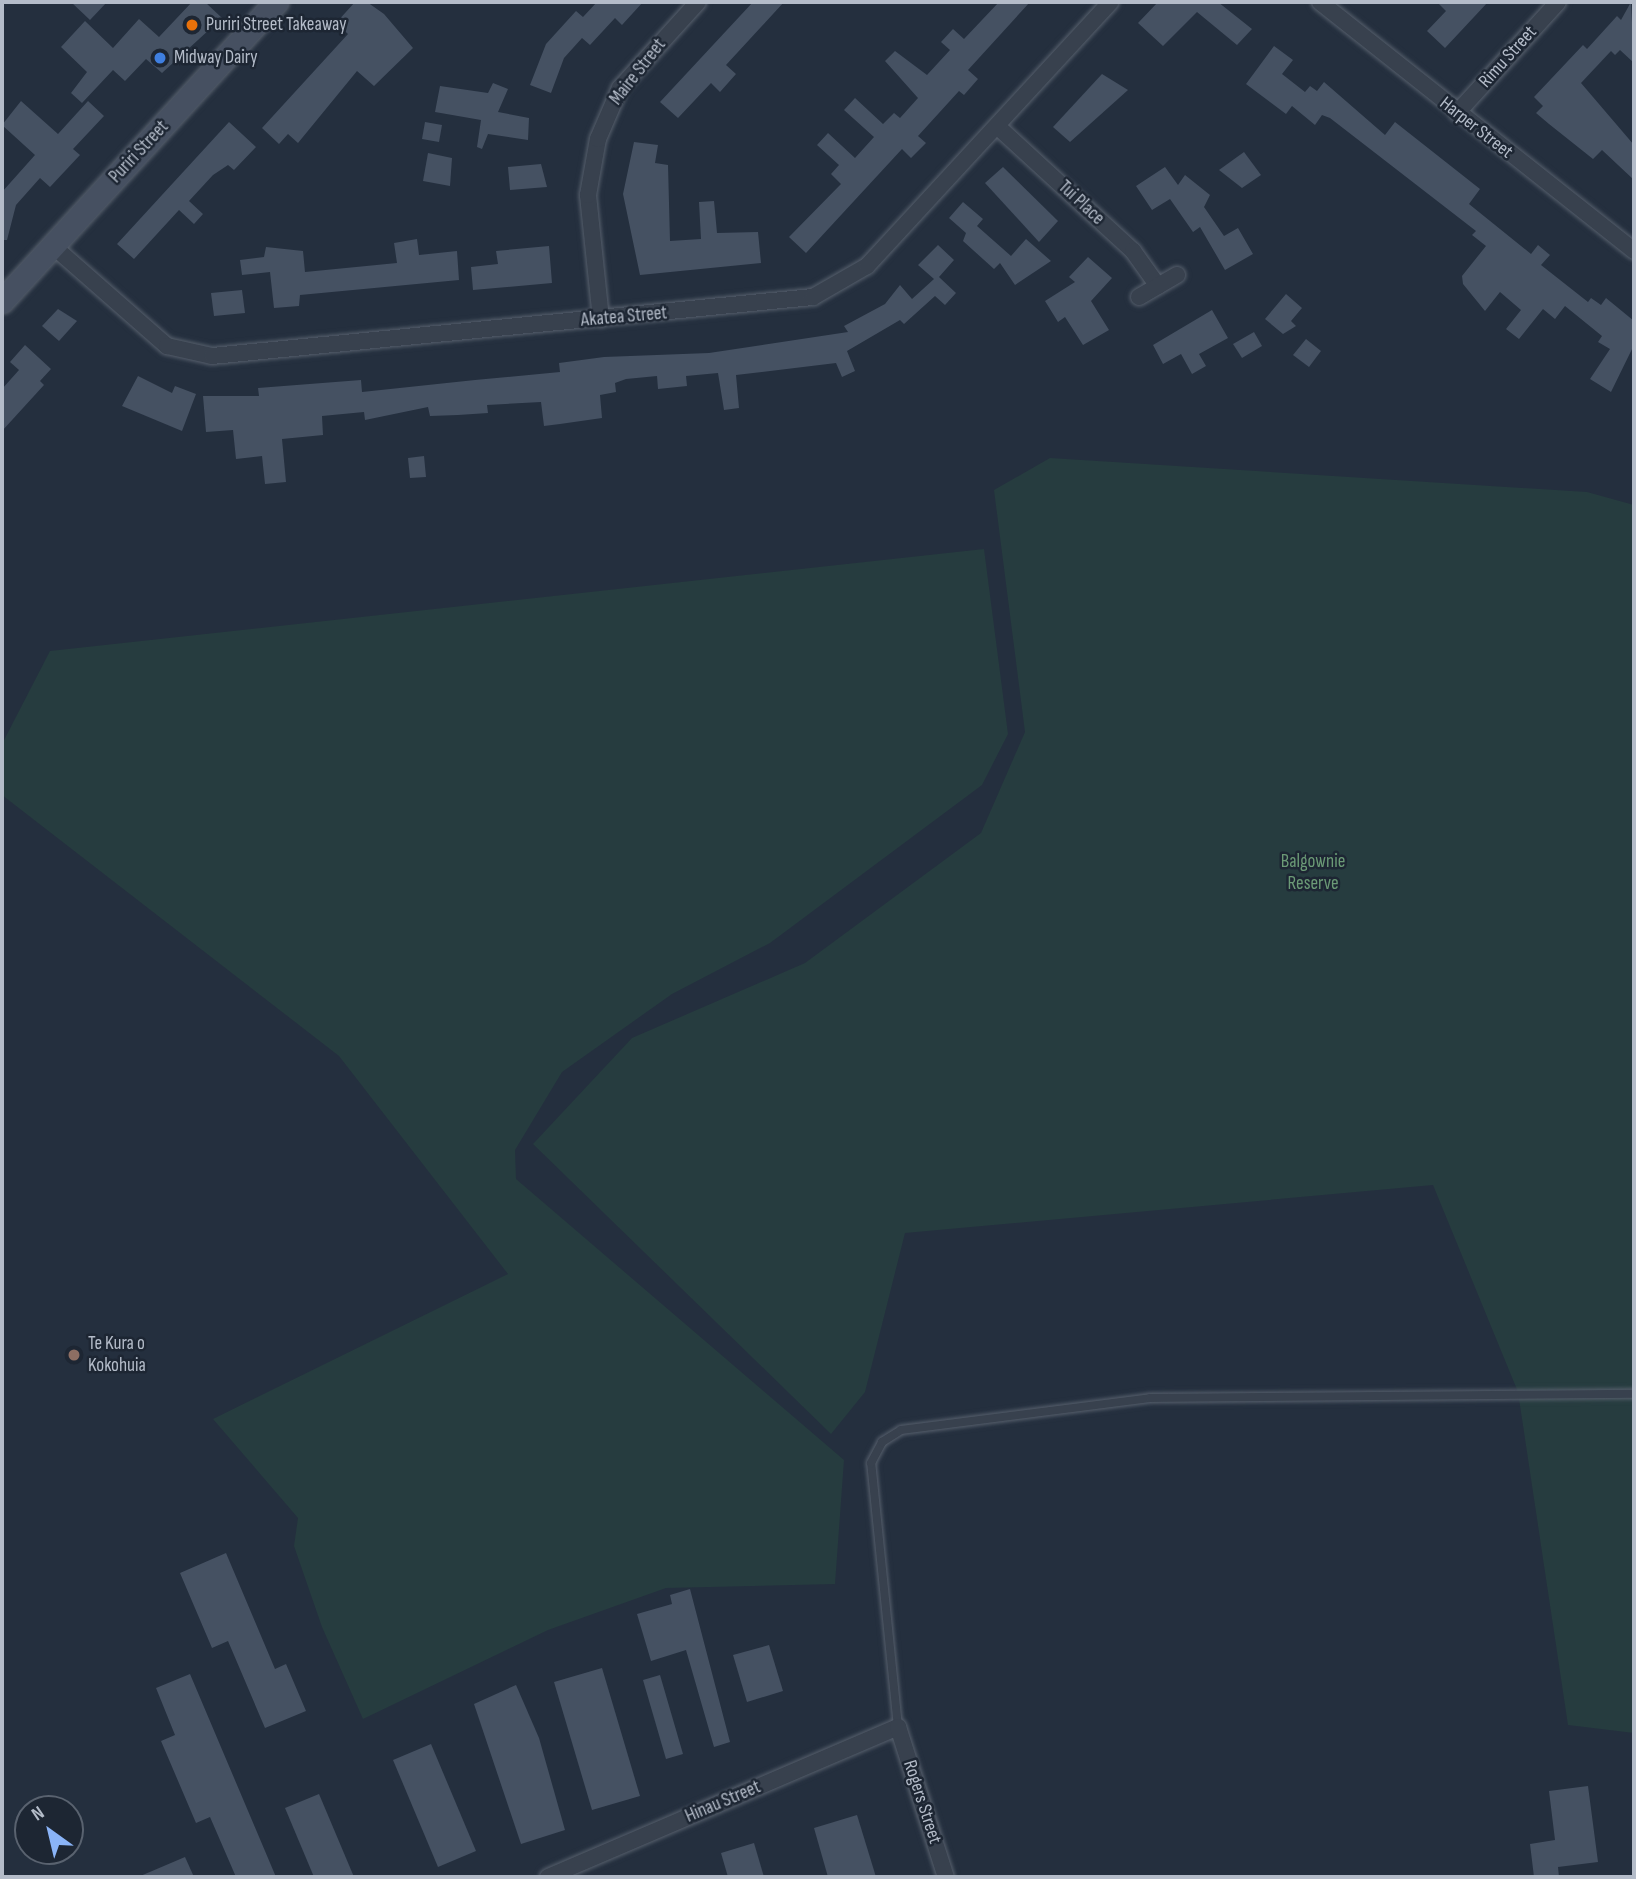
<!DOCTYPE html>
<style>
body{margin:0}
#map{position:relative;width:1636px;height:1879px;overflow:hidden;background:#242f3e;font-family:"Sofia Sans Condensed",sans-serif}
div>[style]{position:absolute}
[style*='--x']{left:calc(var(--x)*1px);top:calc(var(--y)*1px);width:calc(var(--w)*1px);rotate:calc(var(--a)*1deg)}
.green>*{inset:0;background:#263c3f}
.building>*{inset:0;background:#455162}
.roads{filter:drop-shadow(0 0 2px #565f6c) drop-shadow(0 0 2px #565f6c)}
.service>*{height:8px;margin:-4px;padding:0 4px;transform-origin:4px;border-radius:4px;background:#38414e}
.minor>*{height:16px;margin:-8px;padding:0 8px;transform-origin:8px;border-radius:8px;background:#38414e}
.secondary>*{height:23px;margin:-11.5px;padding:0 11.5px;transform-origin:11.5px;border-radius:11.5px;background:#465061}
.dots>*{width:19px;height:19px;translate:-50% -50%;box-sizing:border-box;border:4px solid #1d2633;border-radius:50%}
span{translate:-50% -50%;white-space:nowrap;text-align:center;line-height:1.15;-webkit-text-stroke:5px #1d2633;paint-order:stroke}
.poi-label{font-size:19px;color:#b4bcc9}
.left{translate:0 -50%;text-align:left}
.street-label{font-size:19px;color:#b4bcc9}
.park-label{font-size:19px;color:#6b9a76}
.frame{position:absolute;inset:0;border:4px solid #b4bcc9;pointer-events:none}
.north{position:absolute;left:14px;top:1795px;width:70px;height:70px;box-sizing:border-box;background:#1d2633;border:2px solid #59626f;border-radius:50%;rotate:326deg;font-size:19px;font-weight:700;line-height:28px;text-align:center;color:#b4bcc9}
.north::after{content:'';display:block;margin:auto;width:24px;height:32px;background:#8ab4f8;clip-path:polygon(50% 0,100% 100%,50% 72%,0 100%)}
</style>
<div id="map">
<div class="green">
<i style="clip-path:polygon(1050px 458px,1587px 492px,1634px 505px,1634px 1733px,1568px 1725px,1518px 1392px,1433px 1185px,905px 1233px,865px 1392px,831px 1434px,533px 1144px,632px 1038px,805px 963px,981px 833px,1025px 732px,994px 490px)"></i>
<i style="clip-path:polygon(984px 549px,1008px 734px,982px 785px,770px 943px,672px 994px,562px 1072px,515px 1150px,516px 1179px,844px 1460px,835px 1584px,666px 1588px,548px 1630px,363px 1719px,322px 1627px,294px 1546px,298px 1518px,213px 1419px,508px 1274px,339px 1056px,2px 795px,2px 744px,50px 651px)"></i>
</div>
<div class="building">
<i style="clip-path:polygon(71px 2px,107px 2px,90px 20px)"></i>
<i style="clip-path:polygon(192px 2px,205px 2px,222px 18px,162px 73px,146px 59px,125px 81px,113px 70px,82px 103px,71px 93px,87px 72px,61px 47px,85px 21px,113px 48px,139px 19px,159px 37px)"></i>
<i style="clip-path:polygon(355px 2px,367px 2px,384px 14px,413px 48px,374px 86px,357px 71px,298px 143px,288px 134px,279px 144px,262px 128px,348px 34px,336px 23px)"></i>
<i style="clip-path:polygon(597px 2px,643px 2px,622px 25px,615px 18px,590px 45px,582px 38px,564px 58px,551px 93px,530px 85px,546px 44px,576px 11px,583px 17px)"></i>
<i style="clip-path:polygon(753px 2px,784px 2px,726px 65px,736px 74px,720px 92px,711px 83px,678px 118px,660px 102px)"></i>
<i style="clip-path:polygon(999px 2px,1030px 2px,968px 70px,978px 79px,964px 95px,959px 91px,918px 136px,926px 143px,911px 158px,902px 149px,806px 253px,789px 237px,841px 184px,831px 174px,839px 165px,817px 145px,828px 133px,855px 158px,874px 137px,844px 110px,855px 98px,883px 124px,894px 113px,900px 118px,918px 98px,885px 61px,895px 51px,927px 75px,950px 50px,941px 42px,953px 29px,964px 39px)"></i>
<i style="clip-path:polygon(1158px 2px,1218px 2px,1252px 29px,1237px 45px,1197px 12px,1163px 46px,1138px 23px)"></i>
<i style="clip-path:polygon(1437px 2px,1488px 2px,1445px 48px,1427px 31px,1446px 11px)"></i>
<i style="clip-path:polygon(1631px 2px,1634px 63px,1620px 50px,1615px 55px,1611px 51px,1581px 83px,1634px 145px,1634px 180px,1602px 150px,1593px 159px,1549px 124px,1536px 113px,1543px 106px,1534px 97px,1583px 45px,1587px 49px,1617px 16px,1621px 20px)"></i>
<i style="clip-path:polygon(1274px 46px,1293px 60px,1282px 74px,1305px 92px,1310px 86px,1317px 91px,1324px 82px,1385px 135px,1395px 122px,1480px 189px,1469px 204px,1531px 254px,1538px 245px,1550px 255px,1541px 265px,1588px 302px,1591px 298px,1601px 305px,1606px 298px,1634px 321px,1634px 345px,1611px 392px,1590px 379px,1610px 349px,1598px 342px,1602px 336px,1565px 306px,1555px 319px,1543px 309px,1519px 339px,1506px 329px,1521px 310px,1500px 292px,1485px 311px,1463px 284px,1462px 276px,1486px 246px,1472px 235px,1476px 231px,1330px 118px,1322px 115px,1315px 125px,1292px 106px,1286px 114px,1246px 84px)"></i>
<i style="clip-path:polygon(1102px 74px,1128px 90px,1070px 142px,1053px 127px)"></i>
<i style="clip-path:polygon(493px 83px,508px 89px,498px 112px,529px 118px,528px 140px,488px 134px,482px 149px,477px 147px,481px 120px,435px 112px,440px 86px,488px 93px)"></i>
<i style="clip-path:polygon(21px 101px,58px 134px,88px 101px,104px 116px,73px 149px,80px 155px,50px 187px,40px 178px,16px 205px,7px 240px,2px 240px,2px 192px,35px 155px,2px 125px)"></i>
<i style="clip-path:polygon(229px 122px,256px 147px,234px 170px,228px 165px,213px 175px,189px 201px,203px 214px,194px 224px,179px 210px,134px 259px,117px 244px)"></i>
<i style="clip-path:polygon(425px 122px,442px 125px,439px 142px,422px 139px)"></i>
<i style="clip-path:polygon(634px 142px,658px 145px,655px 163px,668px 165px,670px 241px,701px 239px,699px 202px,714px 201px,717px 233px,758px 232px,761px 263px,640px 275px,623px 194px)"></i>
<i style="clip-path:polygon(1244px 152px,1261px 175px,1242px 188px,1219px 170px)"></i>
<i style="clip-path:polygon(428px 153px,452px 158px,450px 186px,423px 181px)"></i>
<i style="clip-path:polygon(541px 164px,547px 187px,510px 190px,508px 167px)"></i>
<i style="clip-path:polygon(1003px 167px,1058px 221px,1039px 242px,985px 183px)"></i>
<i style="clip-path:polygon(1165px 167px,1178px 185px,1185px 175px,1210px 195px,1204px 207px,1224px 236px,1238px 228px,1253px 254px,1225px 270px,1200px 227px,1193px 232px,1170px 199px,1152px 210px,1136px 186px)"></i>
<i style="clip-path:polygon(963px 202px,983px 219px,977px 226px,1011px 256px,1026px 239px,1051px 261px,1015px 285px,1000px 263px,994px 269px,963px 241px,966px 233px,949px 218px)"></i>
<i style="clip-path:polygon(417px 239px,419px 255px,457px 251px,459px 280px,300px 295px,299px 306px,274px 308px,270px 272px,242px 275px,240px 260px,264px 257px,266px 247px,303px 251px,305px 272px,397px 263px,394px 243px)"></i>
<i style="clip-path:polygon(938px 245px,954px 260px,939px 277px,956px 293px,945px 305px,935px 296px,904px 324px,900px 320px,847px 351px,855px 371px,842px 377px,836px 363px,736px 375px,739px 408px,724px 410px,718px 373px,686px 376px,687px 386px,658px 389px,657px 376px,626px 379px,615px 383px,616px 392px,600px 395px,602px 418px,560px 424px,544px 426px,541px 402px,487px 405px,488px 413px,458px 415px,430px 416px,428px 407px,365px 420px,364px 412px,322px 416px,323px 435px,282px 439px,286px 482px,265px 484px,262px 456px,236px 459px,233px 430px,206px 432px,203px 396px,259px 396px,258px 388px,361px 380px,362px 392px,475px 380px,560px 372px,559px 363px,604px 357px,709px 353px,848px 332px,844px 326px,885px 304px,900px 285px,912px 299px,934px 279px,918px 265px)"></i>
<i style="clip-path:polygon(549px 246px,552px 283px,473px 290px,471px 267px,498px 264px,496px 251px)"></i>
<i style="clip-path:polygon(1088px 257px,1112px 278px,1091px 301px,1109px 330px,1083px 345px,1065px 317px,1058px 322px,1045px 301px,1075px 282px,1069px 277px)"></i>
<i style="clip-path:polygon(242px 290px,245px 313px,214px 316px,211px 293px)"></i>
<i style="clip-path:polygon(1286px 294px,1302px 308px,1291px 321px,1296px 326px,1283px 334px,1265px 319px)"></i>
<i style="clip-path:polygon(58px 309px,77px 321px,59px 341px,42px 326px)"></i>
<i style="clip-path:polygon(1212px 310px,1228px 338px,1199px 354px,1206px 366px,1192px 374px,1181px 354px,1163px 364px,1153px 345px)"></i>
<i style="clip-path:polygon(1254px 332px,1262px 346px,1242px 358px,1233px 344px)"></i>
<i style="clip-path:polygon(1306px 339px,1321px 351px,1309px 367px,1293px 355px)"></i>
<i style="clip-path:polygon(25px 345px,51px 369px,40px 381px,44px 385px,2px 431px,2px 389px,19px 370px,10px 362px)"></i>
<i style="clip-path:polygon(138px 376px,172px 393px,175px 386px,196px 394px,182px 431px,122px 406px)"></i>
<i style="clip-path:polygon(424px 456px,426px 477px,410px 478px,408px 458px)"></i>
<i style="clip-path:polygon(226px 1553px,275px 1669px,286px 1664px,306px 1711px,265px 1728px,228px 1641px,212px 1648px,180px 1573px)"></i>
<i style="clip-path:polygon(690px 1589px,730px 1742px,714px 1747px,686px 1650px,651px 1661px,637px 1614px,672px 1604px,670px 1595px)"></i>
<i style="clip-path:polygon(769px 1645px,783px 1691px,747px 1702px,733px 1655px)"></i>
<i style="clip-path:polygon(602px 1668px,640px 1796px,592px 1810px,554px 1682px)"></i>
<i style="clip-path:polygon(190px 1674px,276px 1877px,236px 1877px,210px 1817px,196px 1823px,161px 1741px,175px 1735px,156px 1688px)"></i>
<i style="clip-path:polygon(660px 1675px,683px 1754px,666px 1759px,643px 1680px)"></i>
<i style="clip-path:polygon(516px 1685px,539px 1738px,565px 1830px,521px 1844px,474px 1704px)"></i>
<i style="clip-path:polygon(431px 1744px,476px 1851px,438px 1867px,393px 1760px)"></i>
<i style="clip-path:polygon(1588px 1786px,1598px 1862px,1558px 1867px,1559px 1877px,1534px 1877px,1530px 1844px,1555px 1840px,1549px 1791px)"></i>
<i style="clip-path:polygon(319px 1794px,354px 1877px,314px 1877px,285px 1808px)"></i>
<i style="clip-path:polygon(857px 1815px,876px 1877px,828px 1877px,814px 1828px)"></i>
<i style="clip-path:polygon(754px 1843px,764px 1877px,728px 1877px,721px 1853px)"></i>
<i style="clip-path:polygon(185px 1857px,194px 1877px,138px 1877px)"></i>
</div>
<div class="roads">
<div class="service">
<i style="--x:898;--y:1727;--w:265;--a:-95.8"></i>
<i style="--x:871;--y:1463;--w:24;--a:-62"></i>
<i style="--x:882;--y:1442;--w:22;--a:-32"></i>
<i style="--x:901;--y:1430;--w:251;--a:-7.3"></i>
<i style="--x:1150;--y:1398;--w:484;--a:-0.5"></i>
</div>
<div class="minor">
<i style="--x:1320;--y:2;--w:401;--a:38.4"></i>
<i style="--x:1457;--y:113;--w:150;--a:-47.7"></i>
<i style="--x:997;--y:126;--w:185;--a:42.6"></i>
<i style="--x:1133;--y:251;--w:43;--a:54.5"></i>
<i style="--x:53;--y:246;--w:152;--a:41.3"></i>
<i style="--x:167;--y:346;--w:46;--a:12.5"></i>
<i style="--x:212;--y:356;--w:604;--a:-5.61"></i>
<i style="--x:813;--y:297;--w:62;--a:-29.9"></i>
<i style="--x:867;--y:266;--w:359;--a:-47.3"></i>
<i style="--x:1139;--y:297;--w:44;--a:-30.1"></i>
<i style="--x:601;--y:319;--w:125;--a:-96"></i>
<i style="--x:588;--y:195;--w:57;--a:-79.9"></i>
<i style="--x:598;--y:139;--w:56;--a:-66.7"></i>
<i style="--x:620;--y:88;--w:116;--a:-47.8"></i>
<i style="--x:548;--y:1877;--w:381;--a:-23.2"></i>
<i style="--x:898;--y:1727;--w:157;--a:72.3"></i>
</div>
<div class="secondary">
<i style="--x:2;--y:301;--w:406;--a:-47.5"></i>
</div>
</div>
<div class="dots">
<i style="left:192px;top:25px;background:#e8710a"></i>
<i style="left:160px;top:58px;background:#3f7fe0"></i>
<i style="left:74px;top:1355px;background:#8d6e63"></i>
</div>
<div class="poi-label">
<span class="left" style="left:206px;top:25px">Puriri Street Takeaway</span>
<span class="left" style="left:174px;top:58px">Midway Dairy</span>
<span class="left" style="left:88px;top:1355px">Te Kura o<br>Kokohuia</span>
</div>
<div class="street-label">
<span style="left:1508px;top:57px;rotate:-48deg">Rimu Street</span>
<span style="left:638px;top:72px;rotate:-52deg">Maire Street</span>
<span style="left:1476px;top:128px;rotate:38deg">Harper Street</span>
<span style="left:139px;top:152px;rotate:-47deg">Puriri Street</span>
<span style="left:1081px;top:203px;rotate:43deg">Tui Place</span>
<span style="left:624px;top:317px;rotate:-5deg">Akatea Street</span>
<span style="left:723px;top:1802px;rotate:-23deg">Hinau Street</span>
<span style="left:922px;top:1802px;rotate:72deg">Rogers Street</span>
</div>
<div class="park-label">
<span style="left:1313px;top:873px">Balgownie<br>Reserve</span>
</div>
<div class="frame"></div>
<div class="north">N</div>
</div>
